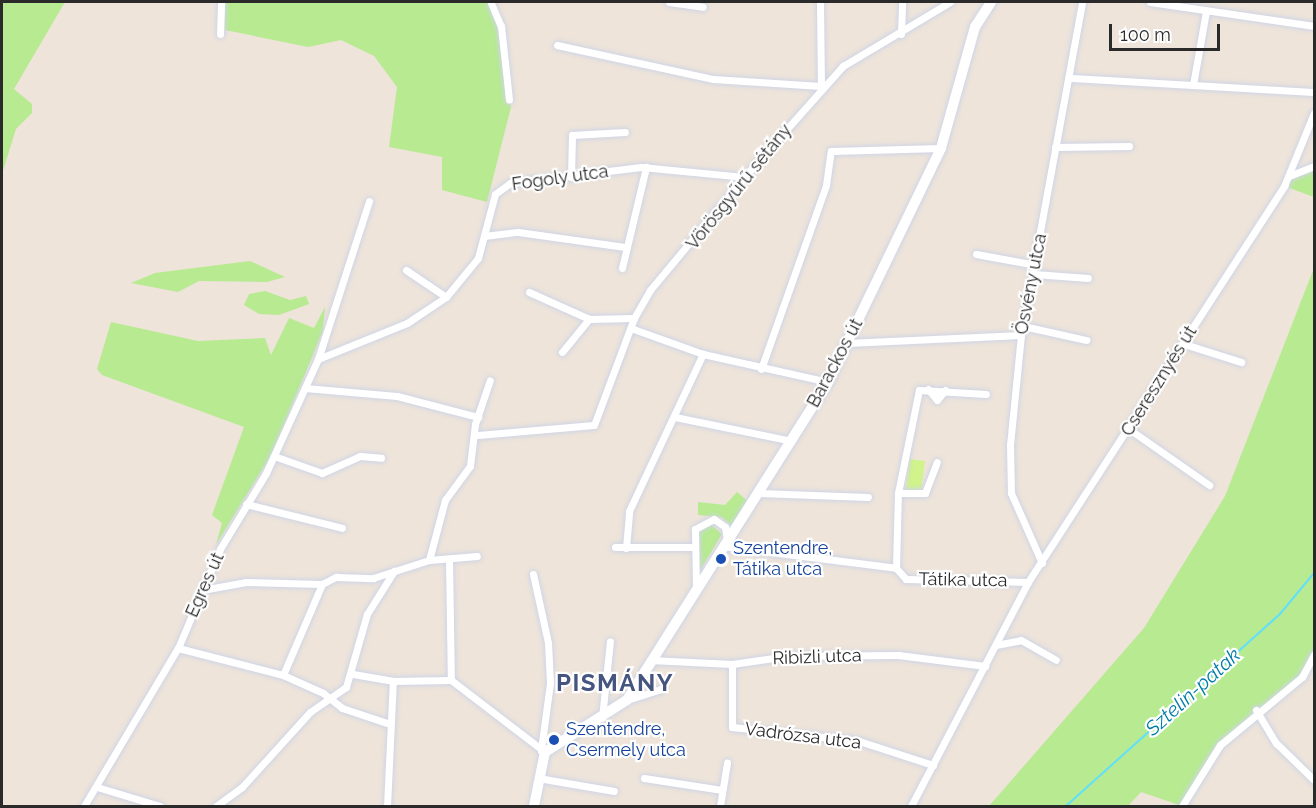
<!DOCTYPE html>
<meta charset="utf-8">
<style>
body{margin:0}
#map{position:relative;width:1316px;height:808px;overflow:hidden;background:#eee4da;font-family:Raleway,sans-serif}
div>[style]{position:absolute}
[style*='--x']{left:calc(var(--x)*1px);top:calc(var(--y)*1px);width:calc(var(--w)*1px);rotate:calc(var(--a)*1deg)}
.green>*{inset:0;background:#b7ea91}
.pitch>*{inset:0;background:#d0f38b}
.stream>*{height:2px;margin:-1px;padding:0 1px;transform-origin:1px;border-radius:1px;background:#62dffb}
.roads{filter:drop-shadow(0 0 2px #cfd5e5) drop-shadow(0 0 2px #cfd5e5)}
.street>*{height:7px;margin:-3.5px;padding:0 3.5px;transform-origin:3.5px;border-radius:3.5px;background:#fff}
.secondary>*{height:10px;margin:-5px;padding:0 5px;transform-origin:5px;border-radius:5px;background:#fff}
.dots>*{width:16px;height:16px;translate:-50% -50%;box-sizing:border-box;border:3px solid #fff;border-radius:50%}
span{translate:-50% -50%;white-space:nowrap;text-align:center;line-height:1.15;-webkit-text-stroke:4.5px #fff;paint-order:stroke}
.street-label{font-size:18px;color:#2a2a2a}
.transit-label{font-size:18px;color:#164399}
.left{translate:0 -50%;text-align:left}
.water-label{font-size:20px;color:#007ca8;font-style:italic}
.district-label{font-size:24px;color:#455580;font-weight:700;letter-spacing:1.5px}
.frame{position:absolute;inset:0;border:3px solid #2a2a2a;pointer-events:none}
.scale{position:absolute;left:1109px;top:24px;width:111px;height:27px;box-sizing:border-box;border:3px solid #2a2a2a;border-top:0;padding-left:8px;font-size:18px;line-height:21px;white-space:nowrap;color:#2a2a2a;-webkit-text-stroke:4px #fff;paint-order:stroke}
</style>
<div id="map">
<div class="green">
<i style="clip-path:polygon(2px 2px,65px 2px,14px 89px,32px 104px,32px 113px,16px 129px,2px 174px)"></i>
<i style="clip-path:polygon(222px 2px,493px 2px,511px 107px,487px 202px,442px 190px,442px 157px,389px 147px,397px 87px,374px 56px,341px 40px,308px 47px,225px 30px)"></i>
<i style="clip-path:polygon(1314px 166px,1314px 197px,1284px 186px,1289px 176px)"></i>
<i style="clip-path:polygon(250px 261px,285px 277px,267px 282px,199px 281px,178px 292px,131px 283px,155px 273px)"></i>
<i style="clip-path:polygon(1314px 268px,1314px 654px,1292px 685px,1220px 745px,1182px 806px,1141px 792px,1128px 806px,989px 806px,1144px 628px,1225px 496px)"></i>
<i style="clip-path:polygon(265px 291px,290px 300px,306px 296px,309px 304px,279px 315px,259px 314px,244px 305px,249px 294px)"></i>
<i style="clip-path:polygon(325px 307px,323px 331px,272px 454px,216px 545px,222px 523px,212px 515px,244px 427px,102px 375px,97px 369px,111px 322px,198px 341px,265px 338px,271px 355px,289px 318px,314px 328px)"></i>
<i style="clip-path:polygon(737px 492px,749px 502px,732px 526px,721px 517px,698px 515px,698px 502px,725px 505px)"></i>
<i style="clip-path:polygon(708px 522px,722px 534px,697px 576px,698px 530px)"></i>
</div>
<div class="pitch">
<i style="clip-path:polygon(910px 459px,925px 461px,921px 492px,906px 489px)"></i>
</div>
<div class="stream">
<i style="--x:1066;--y:806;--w:288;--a:-41.9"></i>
<i style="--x:1280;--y:614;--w:53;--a:-50.3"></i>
</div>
<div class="roads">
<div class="street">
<i style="--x:669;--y:2;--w:34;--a:8"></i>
<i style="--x:1150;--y:2;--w:166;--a:8.3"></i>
<i style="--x:491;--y:3;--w:25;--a:67"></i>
<i style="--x:501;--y:26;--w:74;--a:83.8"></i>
<i style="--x:220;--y:34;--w:32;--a:-88"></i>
<i style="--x:901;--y:34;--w:32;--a:-88"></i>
<i style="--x:557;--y:45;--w:160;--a:12.3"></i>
<i style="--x:713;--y:79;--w:108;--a:3.7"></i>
<i style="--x:821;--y:86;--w:84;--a:-90.7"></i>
<i style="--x:1071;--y:78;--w:243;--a:3.3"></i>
<i style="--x:1193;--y:85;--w:75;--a:-80"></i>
<i style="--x:1055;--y:147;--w:74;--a:-0.8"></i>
<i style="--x:1289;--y:176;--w:27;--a:-22"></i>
<i style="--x:571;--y:177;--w:42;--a:-88.6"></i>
<i style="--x:572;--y:135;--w:53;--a:-3.2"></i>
<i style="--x:484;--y:236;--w:34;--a:-7"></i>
<i style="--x:518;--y:232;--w:108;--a:8"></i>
<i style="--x:976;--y:254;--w:61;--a:10.4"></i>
<i style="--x:622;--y:268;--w:104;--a:-76.6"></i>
<i style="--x:406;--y:270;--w:48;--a:34"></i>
<i style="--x:1034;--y:274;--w:54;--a:4.2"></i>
<i style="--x:529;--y:292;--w:66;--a:24.2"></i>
<i style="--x:1023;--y:326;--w:65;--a:12.5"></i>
<i style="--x:847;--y:343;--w:174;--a:-2.6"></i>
<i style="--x:1184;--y:344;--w:60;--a:17.5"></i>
<i style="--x:562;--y:352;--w:43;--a:-50.7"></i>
<i style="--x:589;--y:319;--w:45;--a:-1.3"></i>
<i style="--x:703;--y:354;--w:128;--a:12.6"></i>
<i style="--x:318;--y:359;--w:96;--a:-22"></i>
<i style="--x:407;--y:323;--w:47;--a:-33.7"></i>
<i style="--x:446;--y:297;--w:50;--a:-50.6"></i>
<i style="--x:478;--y:258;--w:66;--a:-75.1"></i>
<i style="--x:495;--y:194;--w:19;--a:-36"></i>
<i style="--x:510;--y:183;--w:132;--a:-7"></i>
<i style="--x:641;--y:167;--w:103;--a:5.5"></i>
<i style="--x:761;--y:369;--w:195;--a:-70.5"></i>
<i style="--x:826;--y:185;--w:34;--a:-82"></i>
<i style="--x:831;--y:151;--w:110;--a:-1.6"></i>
<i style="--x:305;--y:388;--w:92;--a:5"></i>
<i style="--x:397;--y:396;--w:84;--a:14.5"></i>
<i style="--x:928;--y:389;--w:14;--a:51"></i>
<i style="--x:937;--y:400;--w:13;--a:-51"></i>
<i style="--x:675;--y:417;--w:119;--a:11.6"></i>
<i style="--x:1129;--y:429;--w:98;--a:35"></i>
<i style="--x:478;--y:435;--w:116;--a:-4.9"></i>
<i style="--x:594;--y:425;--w:114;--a:-69.5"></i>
<i style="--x:634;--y:318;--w:32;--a:-60"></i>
<i style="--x:650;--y:290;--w:147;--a:-50.2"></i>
<i style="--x:744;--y:177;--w:149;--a:-48.3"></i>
<i style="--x:843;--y:66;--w:125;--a:-30.9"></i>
<i style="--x:274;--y:456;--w:51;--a:19.5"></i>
<i style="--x:322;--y:473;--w:42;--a:-24.1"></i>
<i style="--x:360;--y:456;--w:21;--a:5"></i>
<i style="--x:759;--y:493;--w:109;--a:2.1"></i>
<i style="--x:898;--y:493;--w:27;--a:0"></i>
<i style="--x:925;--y:493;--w:33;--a:-69"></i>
<i style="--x:246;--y:504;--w:99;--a:14"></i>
<i style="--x:723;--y:546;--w:174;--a:7.2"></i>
<i style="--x:896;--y:568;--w:15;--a:48"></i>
<i style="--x:906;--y:579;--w:122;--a:1.4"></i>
<i style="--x:615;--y:547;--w:78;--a:0"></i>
<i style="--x:626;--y:548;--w:37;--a:-85"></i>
<i style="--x:629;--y:511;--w:174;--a:-64.8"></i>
<i style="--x:703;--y:354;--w:74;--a:-160.3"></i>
<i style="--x:449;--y:559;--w:121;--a:89.1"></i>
<i style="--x:429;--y:560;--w:62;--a:-75.1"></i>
<i style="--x:445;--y:500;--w:42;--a:-53.7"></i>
<i style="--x:470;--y:466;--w:42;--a:-83.2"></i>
<i style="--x:475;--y:424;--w:46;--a:-71.2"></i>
<i style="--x:1042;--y:563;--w:77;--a:-113.9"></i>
<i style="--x:1011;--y:493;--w:48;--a:-91.2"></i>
<i style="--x:1010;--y:445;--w:111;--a:-84.3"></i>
<i style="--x:1021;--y:335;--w:339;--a:-79.6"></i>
<i style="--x:896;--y:568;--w:75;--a:-88.5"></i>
<i style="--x:898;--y:493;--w:105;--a:-78.5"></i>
<i style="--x:919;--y:390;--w:67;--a:3.4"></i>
<i style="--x:533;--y:574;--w:71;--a:77.7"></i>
<i style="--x:548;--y:643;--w:40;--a:87.1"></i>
<i style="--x:550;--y:683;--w:68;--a:97.7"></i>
<i style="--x:696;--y:588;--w:59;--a:-91"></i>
<i style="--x:695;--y:529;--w:21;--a:-28"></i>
<i style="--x:714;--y:519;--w:14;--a:36"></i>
<i style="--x:725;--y:527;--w:12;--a:81"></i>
<i style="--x:202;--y:590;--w:45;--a:-10.3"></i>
<i style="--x:246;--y:582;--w:76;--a:1.5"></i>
<i style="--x:322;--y:584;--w:16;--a:-27"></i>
<i style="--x:336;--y:577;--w:37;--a:2"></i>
<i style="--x:373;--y:578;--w:59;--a:-17.8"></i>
<i style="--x:429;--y:560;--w:48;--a:-4.8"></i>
<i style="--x:996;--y:645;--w:25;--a:-11"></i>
<i style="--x:1021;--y:640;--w:40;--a:29.7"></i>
<i style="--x:178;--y:648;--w:108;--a:14.4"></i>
<i style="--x:283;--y:675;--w:44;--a:24.2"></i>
<i style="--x:323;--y:693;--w:24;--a:38"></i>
<i style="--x:342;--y:708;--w:47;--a:18.4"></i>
<i style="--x:650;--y:660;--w:82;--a:2.8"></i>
<i style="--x:732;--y:664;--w:56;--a:-8.3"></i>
<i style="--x:787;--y:656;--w:111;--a:-0.5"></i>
<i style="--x:898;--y:655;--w:88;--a:7.2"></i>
<i style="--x:732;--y:664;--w:63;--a:90"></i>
<i style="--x:732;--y:727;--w:128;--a:6.3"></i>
<i style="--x:859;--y:741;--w:78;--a:18"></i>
<i style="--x:353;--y:674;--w:41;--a:9.9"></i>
<i style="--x:393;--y:681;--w:58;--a:-1"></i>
<i style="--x:451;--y:680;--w:118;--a:37.5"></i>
<i style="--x:283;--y:675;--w:99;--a:-66.8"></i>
<i style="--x:627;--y:700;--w:36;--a:-18"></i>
<i style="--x:1256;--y:710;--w:39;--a:59"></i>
<i style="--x:1276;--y:743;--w:53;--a:44.2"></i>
<i style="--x:602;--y:718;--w:77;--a:-84.1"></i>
<i style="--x:538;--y:778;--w:77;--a:9.7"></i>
<i style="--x:644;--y:778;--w:79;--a:8.7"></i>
<i style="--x:97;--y:787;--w:66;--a:16.8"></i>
<i style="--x:84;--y:806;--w:184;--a:-59.3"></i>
<i style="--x:178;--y:648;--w:108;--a:-67"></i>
<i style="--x:220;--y:549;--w:89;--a:-58.8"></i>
<i style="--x:266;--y:473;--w:125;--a:-65.5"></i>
<i style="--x:318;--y:359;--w:166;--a:-72.1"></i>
<i style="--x:216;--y:806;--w:32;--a:-36"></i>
<i style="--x:242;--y:787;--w:101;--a:-47.8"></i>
<i style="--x:310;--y:712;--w:44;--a:-34.8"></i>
<i style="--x:346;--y:687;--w:76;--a:-74"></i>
<i style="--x:367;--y:614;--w:51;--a:-57.9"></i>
<i style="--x:387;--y:806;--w:125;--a:-87.3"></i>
<i style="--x:720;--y:806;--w:44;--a:-80.8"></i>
<i style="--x:911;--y:806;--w:253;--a:-62.4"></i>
<i style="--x:1028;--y:582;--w:472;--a:-57.1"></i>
<i style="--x:1284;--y:186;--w:79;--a:-67.7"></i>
<i style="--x:1182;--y:806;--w:72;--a:-58.1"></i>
<i style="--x:1220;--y:745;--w:107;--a:-39.7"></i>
<i style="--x:1302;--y:677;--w:26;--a:-62"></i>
</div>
<div class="secondary">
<i style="--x:534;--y:806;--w:55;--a:-78.5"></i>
<i style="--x:545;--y:752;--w:97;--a:-32.4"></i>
<i style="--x:627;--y:700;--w:376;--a:-57.7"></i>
<i style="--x:828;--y:382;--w:260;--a:-64.2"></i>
<i style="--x:941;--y:148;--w:126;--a:-74.3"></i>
<i style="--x:975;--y:27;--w:30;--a:-57"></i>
</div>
</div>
<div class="dots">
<i style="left:721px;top:559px;background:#1a4fb4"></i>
<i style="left:554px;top:740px;background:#1a4fb4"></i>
</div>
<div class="street-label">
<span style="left:560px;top:178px;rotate:-8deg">Fogoly utca</span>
<span style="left:739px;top:187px;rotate:-51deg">Vörösgyűrű sétány</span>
<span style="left:1031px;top:284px;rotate:-79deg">Ösvény utca</span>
<span style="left:835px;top:363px;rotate:-62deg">Barackos út</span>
<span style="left:1159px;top:381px;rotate:-58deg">Cseresznyés út</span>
<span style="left:963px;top:580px;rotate:1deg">Tátika utca</span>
<span style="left:205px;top:585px;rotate:-66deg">Egres út</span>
<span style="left:817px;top:657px;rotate:-2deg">Ribizli utca</span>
<span style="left:803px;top:736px;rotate:7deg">Vadrózsa utca</span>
</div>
<div class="transit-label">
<span class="left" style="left:733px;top:559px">Szentendre,<br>Tátika utca</span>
<span class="left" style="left:566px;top:740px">Szentendre,<br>Csermely utca</span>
</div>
<div class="water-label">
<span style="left:1193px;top:692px;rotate:-42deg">Sztelin-patak</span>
</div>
<div class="district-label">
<span style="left:615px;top:683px">PISMÁNY</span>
</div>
<div class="frame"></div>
<div class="scale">100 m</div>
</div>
